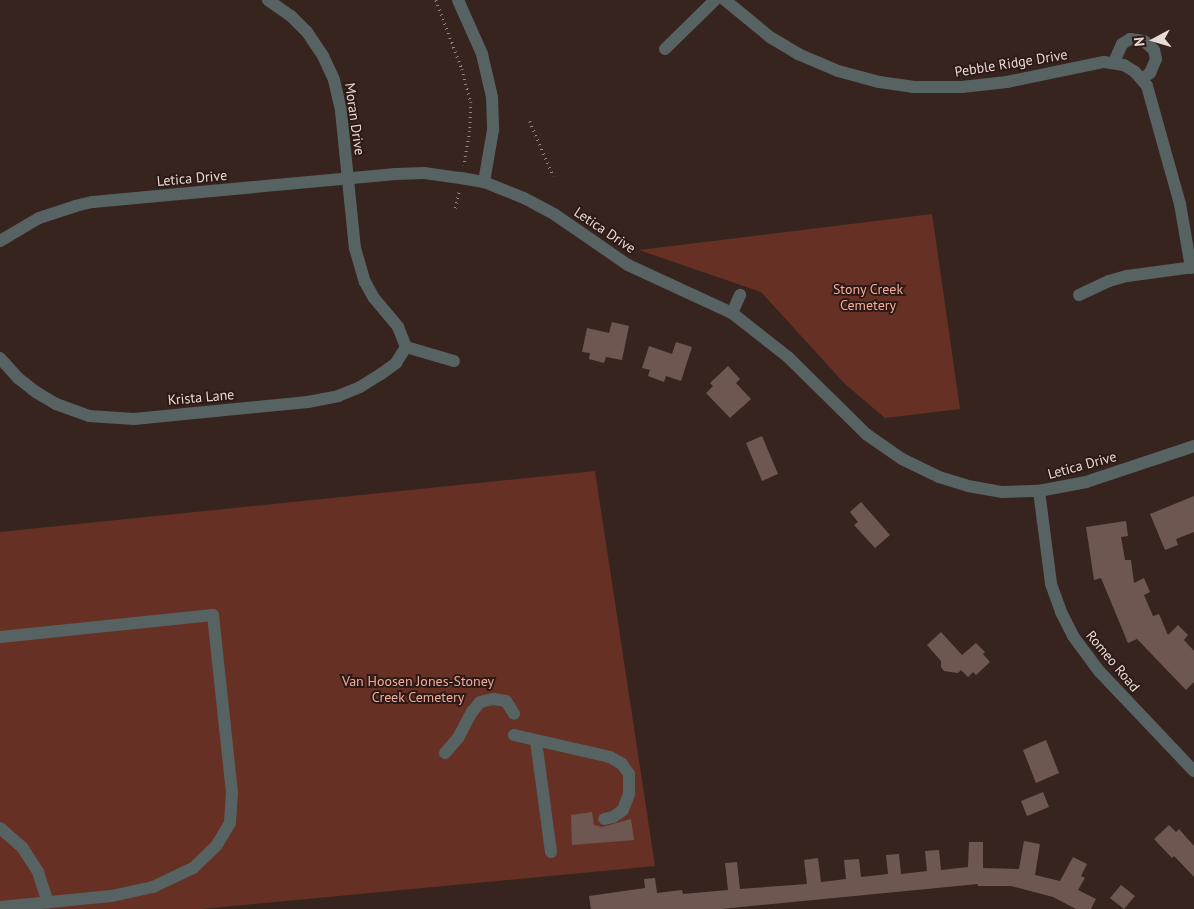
<!DOCTYPE html>
<style>
body{margin:0}
#map{position:relative;width:1194px;height:909px;overflow:hidden;background:#38241f;font-family:"PT Sans",sans-serif}
div>[style]{position:absolute}
[style*='--x']{left:calc(var(--x)*1px);top:calc(var(--y)*1px);width:calc(var(--w)*1px);rotate:calc(var(--a)*1deg)}
.green>*{inset:0;background:#663124}
.building>*{inset:0;background:#6e5751}
.path>*{height:2.5px;margin-top:-1.25px;transform-origin:0;background:repeating-linear-gradient(90deg,#968681 0 1px,transparent 0 5px)}
.minor>*{height:12px;margin:-6px;padding:0 6px;transform-origin:6px;border-radius:6px;background:#576363}
span{translate:-50% -50%;white-space:nowrap;text-align:center;line-height:1.15;-webkit-text-stroke:4px #2d1a16;paint-order:stroke}
.street-label{font-size:14px;color:#e8dad6}
.park-label{font-size:14px;color:#f2ac9b}
.north{position:absolute;left:1129px;top:15px;width:50px;height:50px;-webkit-text-stroke:4px #2d1a16;paint-order:stroke;rotate:264deg;font-size:14px;font-weight:700;line-height:20px;text-align:center;color:#e8dad6}
.north::after{content:'';display:block;margin:auto;width:18px;height:22px;background:#e8dad6;clip-path:polygon(50% 0,100% 100%,50% 72%,0 100%)}
</style>
<div id="map">
<div class="green">
<i style="clip-path:polygon(932px 214px,960px 409px,885px 418px,845px 384px,761px 292px,639px 250px)"></i>
<i style="clip-path:polygon(595px 471px,655px 866px,202px 909px,0 909px,0 532px)"></i>
</div>
<div class="building">
<i style="clip-path:polygon(612px 322px,629px 326px,622px 360px,606px 357px,604px 363px,589px 359px,590px 353px,582px 352px,587px 328px,609px 333px)"></i>
<i style="clip-path:polygon(676px 342px,692px 347px,681px 381px,666px 376px,664px 382px,648px 376px,650px 370px,642px 368px,649px 346px,672px 354px)"></i>
<i style="clip-path:polygon(728px 366px,740px 379px,736px 383px,751px 399px,730px 418px,706px 393px,713px 386px,710px 383px)"></i>
<i style="clip-path:polygon(762px 436px,778px 474px,762px 481px,746px 443px)"></i>
<i style="clip-path:polygon(1194px 496px,1194px 532px,1176px 539px,1178px 545px,1165px 550px,1150px 514px)"></i>
<i style="clip-path:polygon(861px 502px,890px 535px,875px 548px,854px 525px,858px 522px,850px 512px)"></i>
<i style="clip-path:polygon(1126px 521px,1128px 536px,1121px 537px,1125px 560px,1131px 560px,1134px 583px,1144px 578px,1150px 592px,1144px 595px,1153px 616px,1159px 614px,1168px 635px,1178px 625px,1188px 635px,1184px 640px,1194px 651px,1194px 682px,1186px 690px,1137px 639px,1128px 643px,1101px 578px,1094px 580px,1086px 527px)"></i>
<i style="clip-path:polygon(941px 632px,962px 655px,976px 643px,985px 652px,983px 654px,990px 662px,976px 675px,973px 672px,968px 677px,961px 670px,958px 673px,944px 671px,941px 667px,941px 661px,927px 645px)"></i>
<i style="clip-path:polygon(1046px 740px,1059px 773px,1036px 783px,1023px 750px)"></i>
<i style="clip-path:polygon(1043px 792px,1049px 807px,1027px 816px,1021px 801px)"></i>
<i style="clip-path:polygon(592px 812px,594px 825px,602px 827px,631px 819px,634px 840px,572px 845px,571px 815px)"></i>
<i style="clip-path:polygon(1169px 825px,1176px 832px,1179px 829px,1194px 846px,1194px 877px,1174px 856px,1172px 858px,1154px 839px)"></i>
<i style="clip-path:polygon(1024px 841px,1040px 844px,1035px 875px,1060px 881px,1073px 857px,1087px 864px,1081px 876px,1085px 878px,1078px 890px,1096px 899px,1091px 909px,1076px 909px,1053px 897px,1011px 886px,978px 886px,978px 884px,721px 909px,591px 909px,589px 896px,645px 888px,644px 879px,655px 878px,657px 893px,682px 890px,683px 894px,728px 890px,725px 863px,737px 862px,740px 889px,807px 884px,804px 860px,818px 858px,821px 882px,846px 879px,844px 860px,859px 859px,861px 877px,888px 874px,886px 855px,899px 854px,901px 874px,927px 871px,925px 851px,939px 850px,941px 870px,968px 867px,969px 842px,983px 842px,983px 868px,1019px 869px)"></i>
<i style="clip-path:polygon(1121px 885px,1135px 896px,1124px 909px,1110px 898px)"></i>
</div>
<div class="path">
<i style="--x:436;--y:0;--w:74;--a:69.4"></i>
<i style="--x:462;--y:69;--w:34;--a:75"></i>
<i style="--x:471;--y:102;--w:29;--a:92"></i>
<i style="--x:470;--y:131;--w:35;--a:100"></i>
<i style="--x:530;--y:121;--w:60;--a:67.3"></i>
<i style="--x:455;--y:208;--w:18;--a:-77"></i>
</div>
<div class="minor">
<i style="--x:268;--y:0;--w:28;--a:35"></i>
<i style="--x:291;--y:16;--w:23;--a:45"></i>
<i style="--x:307;--y:32;--w:29;--a:56"></i>
<i style="--x:323;--y:56;--w:26;--a:65"></i>
<i style="--x:334;--y:80;--w:32;--a:77"></i>
<i style="--x:341;--y:111;--w:138;--a:84.2"></i>
<i style="--x:355;--y:248;--w:35;--a:74"></i>
<i style="--x:365;--y:282;--w:18;--a:61"></i>
<i style="--x:374;--y:298;--w:38;--a:50"></i>
<i style="--x:398;--y:327;--w:22;--a:68"></i>
<i style="--x:406;--y:347;--w:50;--a:16.3"></i>
<i style="--x:458;--y:0;--w:59;--a:66"></i>
<i style="--x:482;--y:54;--w:44;--a:76.9"></i>
<i style="--x:492;--y:97;--w:33;--a:88"></i>
<i style="--x:493;--y:130;--w:53;--a:99.8"></i>
<i style="--x:725;--y:0;--w:58;--a:39.4"></i>
<i style="--x:770;--y:37;--w:33;--a:31"></i>
<i style="--x:798;--y:54;--w:43;--a:23"></i>
<i style="--x:838;--y:71;--w:42;--a:15"></i>
<i style="--x:879;--y:82;--w:34;--a:8"></i>
<i style="--x:913;--y:87;--w:49;--a:0"></i>
<i style="--x:962;--y:87;--w:45;--a:-6.3"></i>
<i style="--x:1007;--y:82;--w:99;--a:-11.7"></i>
<i style="--x:1104;--y:62;--w:20;--a:9"></i>
<i style="--x:1124;--y:65;--w:13;--a:32"></i>
<i style="--x:1135;--y:72;--w:18;--a:49"></i>
<i style="--x:1147;--y:86;--w:123;--a:74.4"></i>
<i style="--x:1180;--y:204;--w:65;--a:80.2"></i>
<i style="--x:665;--y:49;--w:70;--a:-44.4"></i>
<i style="--x:1114;--y:62;--w:20;--a:-66"></i>
<i style="--x:1122;--y:44;--w:9;--a:-32"></i>
<i style="--x:1130;--y:39;--w:14;--a:8"></i>
<i style="--x:1144;--y:41;--w:13;--a:42"></i>
<i style="--x:1154;--y:50;--w:9;--a:77"></i>
<i style="--x:1156;--y:59;--w:15;--a:113"></i>
<i style="--x:1150;--y:73;--w:10;--a:143"></i>
<i style="--x:0;--y:241;--w:45;--a:-30.5"></i>
<i style="--x:39;--y:218;--w:38;--a:-18"></i>
<i style="--x:75;--y:206;--w:18;--a:-13"></i>
<i style="--x:93;--y:202;--w:304;--a:-5.3"></i>
<i style="--x:396;--y:174;--w:28;--a:-2"></i>
<i style="--x:424;--y:173;--w:37;--a:8"></i>
<i style="--x:461;--y:178;--w:23;--a:10"></i>
<i style="--x:484;--y:182;--w:43;--a:21.8"></i>
<i style="--x:524;--y:198;--w:34;--a:28"></i>
<i style="--x:554;--y:214;--w:90;--a:34.6"></i>
<i style="--x:628;--y:265;--w:115;--a:24.8"></i>
<i style="--x:732;--y:313;--w:71;--a:38.2"></i>
<i style="--x:788;--y:357;--w:110;--a:44.6"></i>
<i style="--x:866;--y:434;--w:44;--a:34.8"></i>
<i style="--x:902;--y:459;--w:41;--a:25.9"></i>
<i style="--x:939;--y:477;--w:30;--a:17"></i>
<i style="--x:968;--y:486;--w:35;--a:10"></i>
<i style="--x:1002;--y:492;--w:37;--a:-2"></i>
<i style="--x:1039;--y:491;--w:48;--a:-10.8"></i>
<i style="--x:1086;--y:482;--w:114;--a:-18.4"></i>
<i style="--x:1079;--y:295;--w:33;--a:-25"></i>
<i style="--x:1109;--y:281;--w:19;--a:-16"></i>
<i style="--x:1127;--y:276;--w:68;--a:-7.7"></i>
<i style="--x:732;--y:313;--w:20;--a:-66"></i>
<i style="--x:0;--y:358;--w:27;--a:48"></i>
<i style="--x:18;--y:378;--w:23;--a:38"></i>
<i style="--x:36;--y:392;--w:23;--a:31"></i>
<i style="--x:56;--y:404;--w:35;--a:20"></i>
<i style="--x:89;--y:416;--w:45;--a:3.8"></i>
<i style="--x:134;--y:419;--w:175;--a:-5.6"></i>
<i style="--x:308;--y:402;--w:31;--a:-11"></i>
<i style="--x:338;--y:396;--w:24;--a:-22"></i>
<i style="--x:360;--y:387;--w:25;--a:-32"></i>
<i style="--x:381;--y:374;--w:19;--a:-36"></i>
<i style="--x:396;--y:363;--w:19;--a:-58"></i>
<i style="--x:1039;--y:491;--w:94;--a:82.6"></i>
<i style="--x:1051;--y:584;--w:30;--a:70"></i>
<i style="--x:1061;--y:612;--w:27;--a:63"></i>
<i style="--x:1073;--y:636;--w:44;--a:53.4"></i>
<i style="--x:1099;--y:671;--w:138;--a:46.5"></i>
<i style="--x:0;--y:637;--w:214;--a:-5.9"></i>
<i style="--x:213;--y:615;--w:179;--a:83.9"></i>
<i style="--x:232;--y:793;--w:30;--a:94"></i>
<i style="--x:230;--y:823;--w:27;--a:121"></i>
<i style="--x:216;--y:846;--w:32;--a:136"></i>
<i style="--x:193;--y:868;--w:44;--a:154.6"></i>
<i style="--x:153;--y:887;--w:43;--a:167.9"></i>
<i style="--x:111;--y:896;--w:112;--a:174.3"></i>
<i style="--x:514;--y:735;--w:98;--a:12.9"></i>
<i style="--x:610;--y:757;--w:14;--a:30"></i>
<i style="--x:622;--y:764;--w:12;--a:55"></i>
<i style="--x:629;--y:774;--w:20;--a:90"></i>
<i style="--x:629;--y:794;--w:17;--a:111"></i>
<i style="--x:623;--y:810;--w:12;--a:145"></i>
<i style="--x:613;--y:817;--w:9;--a:167"></i>
<i style="--x:536;--y:741;--w:112;--a:82.3"></i>
<i style="--x:445;--y:753;--w:20;--a:-49"></i>
<i style="--x:458;--y:738;--w:30;--a:-62"></i>
<i style="--x:472;--y:712;--w:13;--a:-51"></i>
<i style="--x:480;--y:702;--w:13;--a:-13"></i>
<i style="--x:493;--y:699;--w:13;--a:9"></i>
<i style="--x:506;--y:701;--w:15;--a:58"></i>
<i style="--x:0;--y:828;--w:29;--a:41"></i>
<i style="--x:22;--y:847;--w:30;--a:57"></i>
<i style="--x:38;--y:872;--w:32;--a:72"></i>
</div>
<div class="street-label">
<span style="left:1011px;top:63px;rotate:-9deg">Pebble Ridge Drive</span>
<span style="left:355px;top:119px;rotate:82deg">Moran Drive</span>
<span style="left:192px;top:178px;rotate:-5deg">Letica Drive</span>
<span style="left:605px;top:230px;rotate:34deg">Letica Drive</span>
<span style="left:201px;top:397px;rotate:-5deg">Krista Lane</span>
<span style="left:1082px;top:465px;rotate:-15deg">Letica Drive</span>
<span style="left:1113px;top:661px;rotate:50deg">Romeo Road</span>
</div>
<div class="park-label">
<span style="left:868px;top:297px">Stony Creek<br>Cemetery</span>
<span style="left:418px;top:689px">Van Hoosen Jones-Stoney<br>Creek Cemetery</span>
</div>
<div class="north">N</div>
</div>
